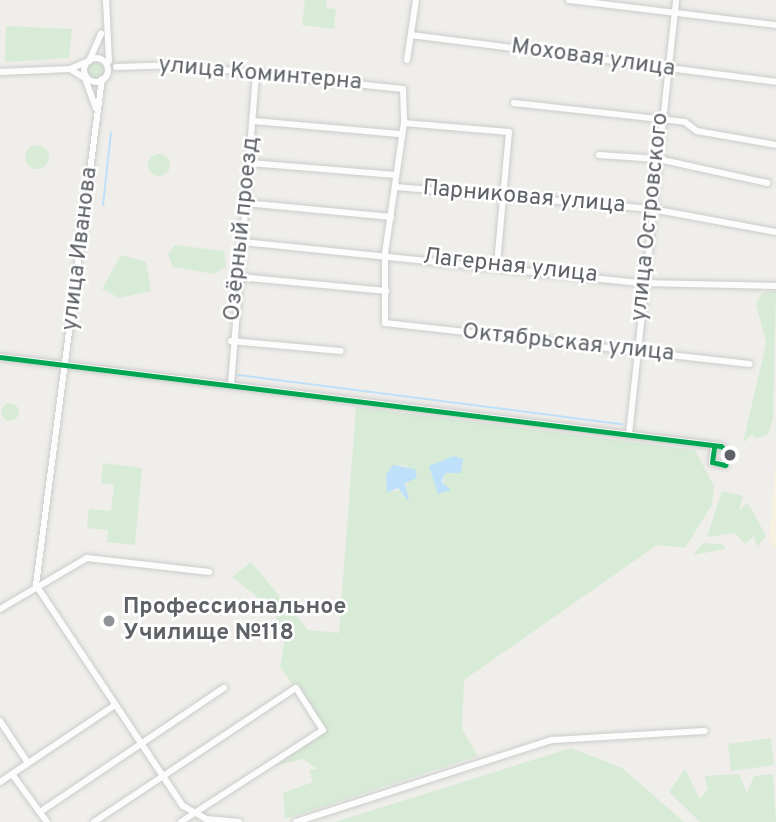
<!DOCTYPE html>
<meta charset="utf-8">
<style>
body{margin:0}
#map{position:relative;width:776px;height:822px;overflow:hidden;background:#efeeea;font-family:Overpass,sans-serif}
div>[style]{position:absolute}
[style*='--x']{left:calc(var(--x)*1px);top:calc(var(--y)*1px);width:calc(var(--w)*1px);rotate:calc(var(--a)*1deg)}
.green>*{inset:0;background:#d8ebd6}
.round{border-radius:50%}
.sand>*{inset:0;background:#f6f1e1}
.water>*{inset:0;background:#bfe0f9}
.stream>*{height:2px;margin:-1px;padding:0 1px;transform-origin:1px;border-radius:1px;background:#bfe0f9}
.roads{filter:drop-shadow(0 0 2px #cbcccc) drop-shadow(0 0 2px #cbcccc)}
.minor>*{height:6px;margin:-3px;padding:0 3px;transform-origin:3px;border-radius:3px;background:#fdfcfc}
.minor>.ring{margin:-3px;padding:0;box-sizing:content-box;background:none;border:6px solid #fdfcfc;border-radius:50%}
.bus-1>*{height:5px;margin:-2.5px;padding:0 2.5px;transform-origin:2.5px;border-radius:2.5px;background:#00a651}
.dots>*{width:19px;height:19px;translate:-50% -50%;box-sizing:border-box;border:4px solid #fff;border-radius:50%}
span{translate:-50% -50%;white-space:nowrap;text-align:center;line-height:1.15;-webkit-text-stroke:5px #fff;paint-order:stroke}
.street-label{font-size:23px;color:#5f6368}
.poi-label{font-size:23px;color:#5f6368;font-weight:700}
.left{translate:0 -50%;text-align:left}
</style>
<div id="map">
<div class="green">
<i style="clip-path:polygon(305px 0,327px 0,326px 8px,336px 9px,334px 29px,302px 25px)"></i>
<i style="clip-path:polygon(6px 26px,72px 29px,69px 58px,5px 62px)"></i>
<i class="round" style="left:87px;top:61px;width:18px;height:18px"></i>
<i class="round" style="left:25px;top:145px;width:24px;height:24px"></i>
<i class="round" style="left:148px;top:154px;width:22px;height:22px"></i>
<i style="clip-path:polygon(175px 245px,224px 251px,226px 267px,214px 274px,173px 267px,168px 254px)"></i>
<i style="clip-path:polygon(121px 255px,146px 262px,151px 291px,119px 298px,102px 289px)"></i>
<i style="clip-path:polygon(776px 291px,773px 419px,768px 434px,755px 439px,752px 434px,743px 443px,766px 343px,756px 304px,762px 293px)"></i>
<i class="round" style="left:1px;top:403px;width:18px;height:18px"></i>
<i style="clip-path:polygon(evenodd,356px 407px,695px 450px,714px 486px,712px 505px,685px 548px,657px 545px,464px 680px,462px 729px,478px 756px,285px 819px,283px 793px,313px 782px,309px 770px,317px 769px,303px 759px,274px 766px,326px 731px,280px 667px,284px 644px,274px 610px,232px 577px,251px 562px,308px 630px,339px 633px,356px 407px,453px 457px,462px 462px,461px 473px,445px 473px,442px 495px,434px 467px,453px 457px,356px 407px,405px 465px,411px 469px,402px 499px,401px 490px,389px 492px,385px 480px,392px 466px,405px 465px)"></i>
<i style="clip-path:polygon(103px 463px,142px 468px,135px 545px,107px 542px,108px 530px,87px 528px,89px 509px,111px 511px,114px 485px,101px 483px)"></i>
<i style="clip-path:polygon(722px 491px,743px 496px,739px 511px,747px 503px,752px 510px,766px 536px,757px 547px,754px 536px,745px 544px,735px 533px,707px 537px)"></i>
<i style="clip-path:polygon(703px 543px,722px 544px,726px 549px,693px 555px)"></i>
<i style="clip-path:polygon(771px 738px,774px 765px,731px 771px,728px 744px)"></i>
<i style="clip-path:polygon(571px 748px,622px 768px,684px 822px,335px 822px)"></i>
<i style="clip-path:polygon(685px 769px,700px 799px,708px 788px,704px 776px,739px 774px,747px 793px,754px 776px,773px 774px,776px 822px,700px 822px,669px 792px)"></i>
</div>
<div class="sand">
<i style="clip-path:polygon(776px 459px,776px 548px,769px 542px)"></i>
</div>
<div class="water">
<i style="clip-path:polygon(453px 456px,463px 459px,461px 473px,445px 473px,442px 482px,451px 490px,438px 494px,429px 466px)"></i>
<i style="clip-path:polygon(393px 465px,415px 469px,417px 478px,405px 483px,409px 502px,398px 488px,387px 493px,386px 475px)"></i>
</div>
<div class="stream">
<i style="--x:103;--y:205;--w:73;--a:-83.7"></i>
<i style="--x:238;--y:375;--w:387;--a:7.3"></i>
</div>
<div class="roads">
<div class="minor">
<i style="--x:106;--y:0;--w:61;--a:87.2"></i>
<i style="--x:569;--y:0;--w:209;--a:6.9"></i>
<i style="--x:411;--y:35;--w:368;--a:7.3"></i>
<i class="ring" style="left:84px;top:58px;width:18px;height:18px"></i>
<i style="--x:407;--y:60;--w:61;--a:-81.5"></i>
<i style="--x:116;--y:67;--w:63;--a:-1.8"></i>
<i style="--x:179;--y:65;--w:225;--a:6.1"></i>
<i style="--x:403;--y:89;--w:34;--a:88"></i>
<i style="--x:404;--y:123;--w:132;--a:98.3"></i>
<i style="--x:385;--y:254;--w:69;--a:90"></i>
<i style="--x:385;--y:323;--w:367;--a:6.4"></i>
<i style="--x:70;--y:69;--w:21;--a:-23"></i>
<i style="--x:89;--y:61;--w:30;--a:-66"></i>
<i style="--x:0;--y:72;--w:70;--a:-2.5"></i>
<i style="--x:70;--y:69;--w:15;--a:32"></i>
<i style="--x:86;--y:81;--w:29;--a:70"></i>
<i style="--x:514;--y:103;--w:172;--a:6.3"></i>
<i style="--x:685;--y:122;--w:15;--a:37"></i>
<i style="--x:697;--y:131;--w:80;--a:10"></i>
<i style="--x:254;--y:121;--w:148;--a:5.1"></i>
<i style="--x:404;--y:123;--w:105;--a:4.9"></i>
<i style="--x:509;--y:132;--w:134;--a:95.2"></i>
<i style="--x:599;--y:155;--w:59;--a:3.9"></i>
<i style="--x:658;--y:159;--w:112;--a:12.4"></i>
<i style="--x:250;--y:163;--w:146;--a:4.7"></i>
<i style="--x:396;--y:187;--w:257;--a:4.9"></i>
<i style="--x:652;--y:209;--w:126;--a:10.5"></i>
<i style="--x:245;--y:203;--w:147;--a:5.5"></i>
<i style="--x:243;--y:242;--w:402;--a:5.9"></i>
<i style="--x:643;--y:283;--w:133;--a:1.3"></i>
<i style="--x:239;--y:277;--w:148;--a:5.4"></i>
<i style="--x:231;--y:341;--w:110;--a:5.2"></i>
<i style="--x:0;--y:357;--w:726;--a:7.04"></i>
<i style="--x:721;--y:446;--w:13;--a:45"></i>
<i style="--x:730;--y:455;--w:11;--a:117"></i>
<i style="--x:725;--y:465;--w:13;--a:-167"></i>
<i style="--x:712;--y:462;--w:14;--a:-82"></i>
<i style="--x:231;--y:385;--w:313;--a:-85.4"></i>
<i style="--x:629;--y:434;--w:437;--a:-83.8"></i>
<i style="--x:36;--y:585;--w:510;--a:-82.57"></i>
<i style="--x:36;--y:585;--w:265;--a:56.4"></i>
<i style="--x:183;--y:806;--w:26;--a:29"></i>
<i style="--x:206;--y:819;--w:33;--a:5"></i>
<i style="--x:0;--y:609;--w:101;--a:-30.4"></i>
<i style="--x:87;--y:558;--w:123;--a:6.5"></i>
<i style="--x:0;--y:721;--w:50;--a:56.3"></i>
<i style="--x:12;--y:774;--w:59;--a:53.9"></i>
<i style="--x:0;--y:782;--w:138;--a:-33.8"></i>
<i style="--x:40;--y:812;--w:222;--a:-34"></i>
<i style="--x:94;--y:822;--w:242;--a:-33.6"></i>
<i style="--x:296;--y:688;--w:50;--a:57.3"></i>
<i style="--x:323;--y:730;--w:169;--a:147.1"></i>
<i style="--x:296;--y:822;--w:269;--a:-17.8"></i>
<i style="--x:552;--y:740;--w:153;--a:-3.4"></i>
</div>
</div>
<div class="bus-1">
<i style="--x:0;--y:357;--w:726;--a:7.04"></i>
<i style="--x:721;--y:446;--w:13;--a:45"></i>
<i style="--x:730;--y:455;--w:11;--a:117"></i>
<i style="--x:725;--y:465;--w:13;--a:-167"></i>
<i style="--x:712;--y:462;--w:14;--a:-82"></i>
</div>
<div class="dots">
<i style="left:730px;top:455px;background:#5f6368"></i>
<i style="left:109px;top:621px;background:#919496"></i>
</div>
<div class="street-label">
<span style="left:593px;top:59px;rotate:8deg">Моховая улица</span>
<span style="left:260px;top:75px;rotate:5deg">улица Коминтерна</span>
<span style="left:524px;top:198px;rotate:5deg">Парниковая улица</span>
<span style="left:651px;top:217px;rotate:-84deg">улица Островского</span>
<span style="left:243px;top:229px;rotate:-84deg">Озёрный проезд</span>
<span style="left:81px;top:249px;rotate:-83deg">улица Иванова</span>
<span style="left:510px;top:267px;rotate:6deg">Лагерная улица</span>
<span style="left:568px;top:344px;rotate:6deg">Октябрьская улица</span>
</div>
<div class="poi-label">
<span class="left" style="left:123px;top:621px">Профессиональное<br>Училище №118</span>
</div>
</div>
